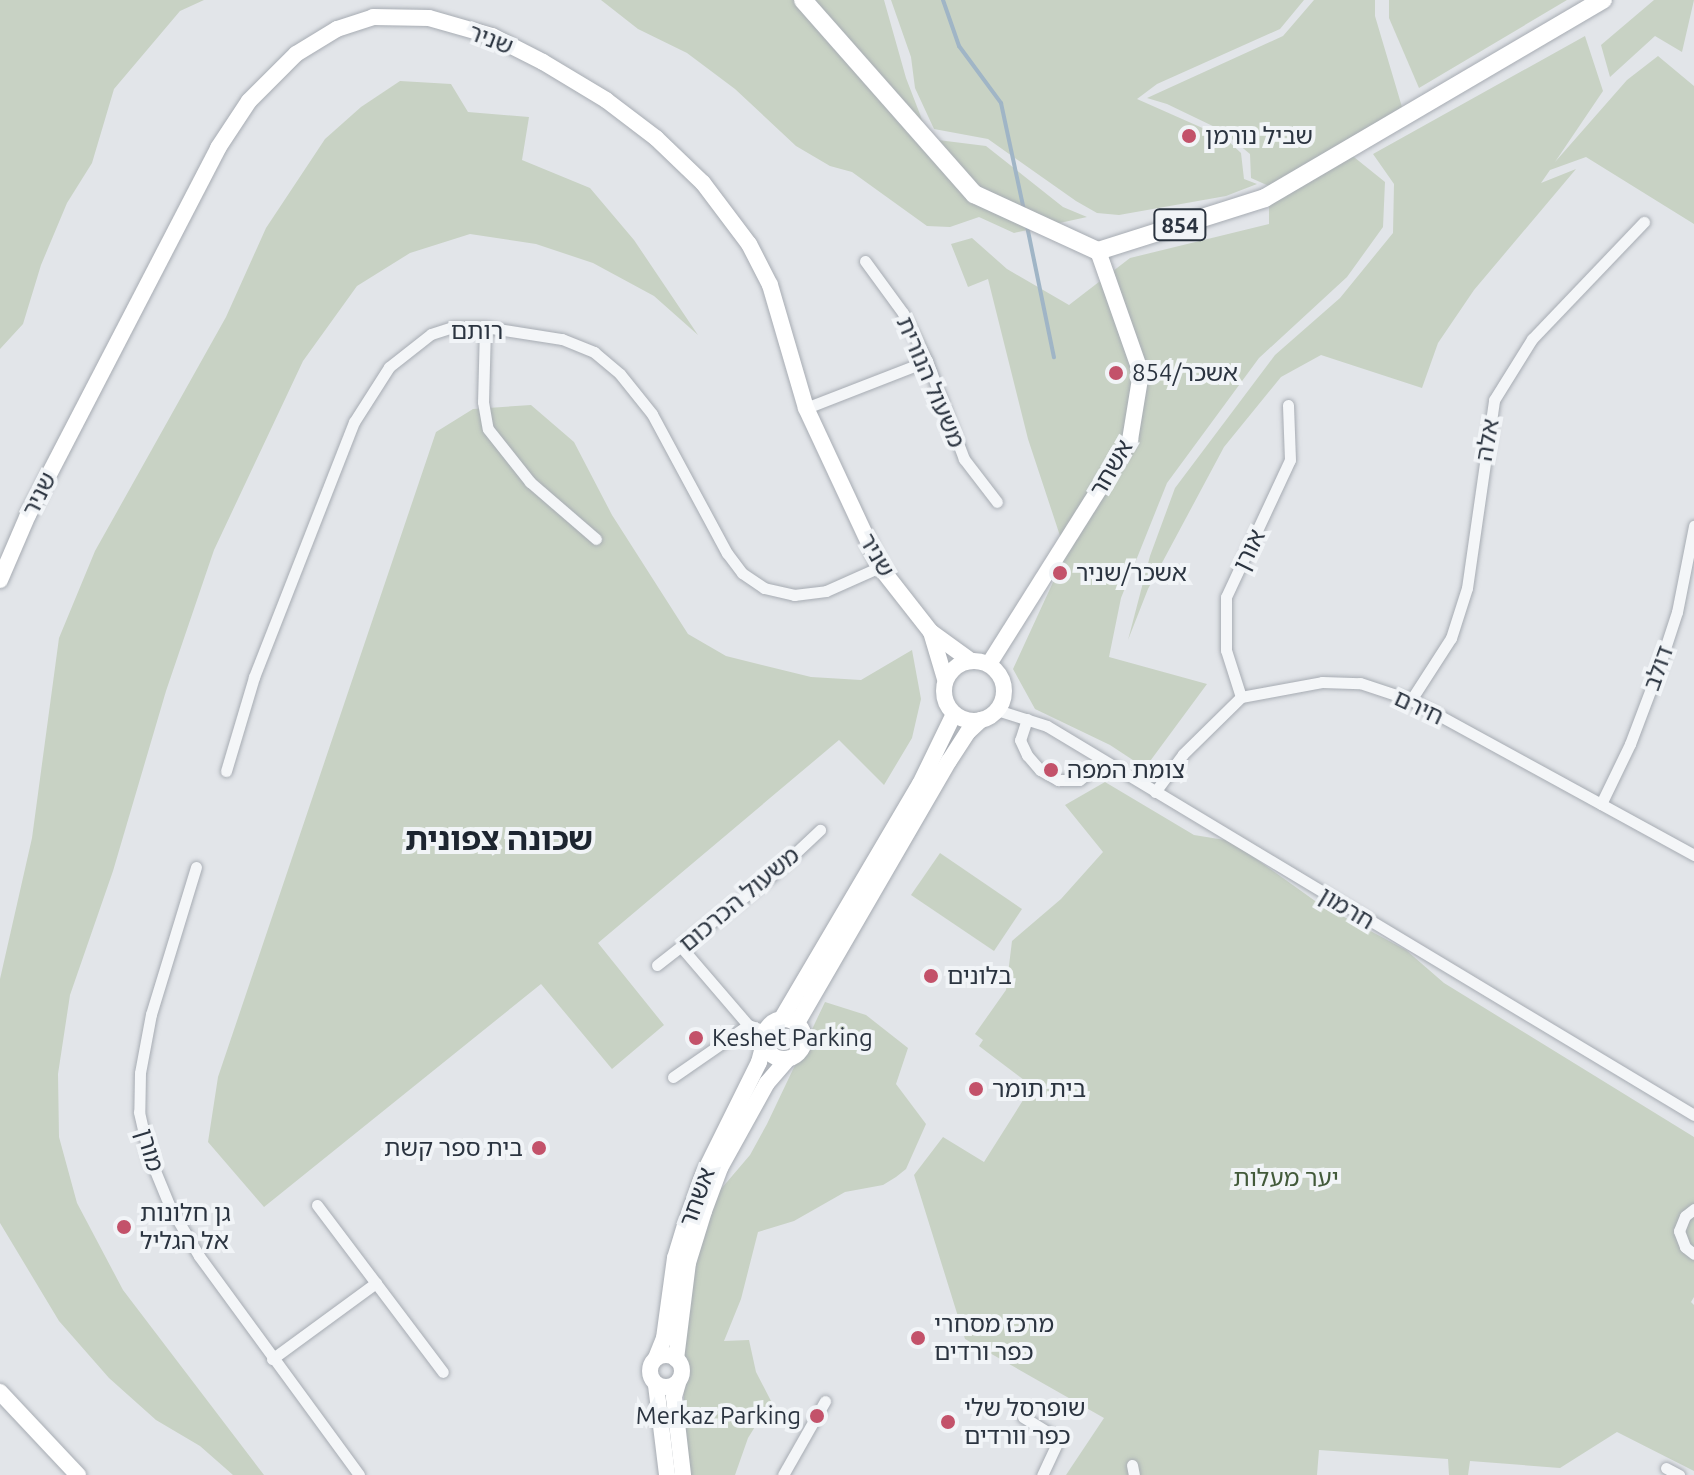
<!DOCTYPE html>
<meta charset="utf-8">
<style>
body{margin:0}
#map{position:relative;width:1694px;height:1475px;overflow:hidden;background:#e2e5e9;font-family:Ubuntu,"Noto Sans Hebrew",sans-serif}
div>[style]{position:absolute}
[style*='--x']{left:calc(var(--x)*1px);top:calc(var(--y)*1px);width:calc(var(--w)*1px);rotate:calc(var(--a)*1deg)}
.green>*{inset:0;background:#c8d2c4}
.stream>*{height:4px;margin:-2px;padding:0 2px;transform-origin:2px;border-radius:2px;background:#a0b5c6}
.roads{filter:drop-shadow(0 0 2px #a7acb3) drop-shadow(0 0 2px #a7acb3)}
.street>*{height:11px;margin:-5.5px;padding:0 5.5px;transform-origin:5.5px;border-radius:5.5px;background:#f4f6f8}
.secondary>*{height:16px;margin:-8px;padding:0 8px;transform-origin:8px;border-radius:8px;background:#fff}
.secondary>.ring{margin:-8px;padding:0;box-sizing:content-box;background:none;border:16px solid #fff;border-radius:50%}
.primary>*{height:18px;margin:-9px;padding:0 9px;transform-origin:9px;border-radius:9px;background:#fff}
.dots>*{width:22px;height:22px;translate:-50% -50%;box-sizing:border-box;border:4px solid #f1f4f7;border-radius:50%}
span{translate:-50% -50%;white-space:nowrap;text-align:center;line-height:1.15;-webkit-text-stroke:8px #f1f4f7;paint-order:stroke}
.shield-label span{padding:2px 6px;background:#f1f4f7;border:2px solid;border-radius:6px;-webkit-text-stroke-width:0}
.shield-label{font-size:22px;color:#2b3440;font-weight:700}
.street-label{font-size:24px;color:#2b3440}
.poi-label{font-size:24px;color:#2b3440}
.left{translate:0 -50%;text-align:left}
.right{translate:-100% -50%;text-align:right}
.park-label{font-size:24px;color:#425a3a}
.district-label{font-size:32px;color:#1d2530;font-weight:700}
</style>
<div id="map">
<div class="green">
<i style="clip-path:polygon(0 0,204px 0,180px 11px,114px 89px,92px 163px,67px 203px,41px 265px,23px 324px,0 349px)"></i>
<i style="clip-path:polygon(601px 0,884px 0,906px 78px,931px 143px,938px 140px,986px 146px,1063px 207px,1087px 217px,1014px 233px,979px 217px,950px 227px,927px 226px,852px 172px,830px 166px,796px 146px,735px 89px,687px 53px,638px 29px)"></i>
<i style="clip-path:polygon(891px 0,1304px 0,1280px 29px,1157px 84px,1137px 99px,1225px 138px,1241px 153px,1244px 179px,1257px 184px,1226px 196px,1119px 215px,1097px 213px,1076px 201px,988px 139px,934px 129px,915px 88px,911px 57px)"></i>
<i style="clip-path:polygon(1314px 0,1375px 0,1375px 16px,1402px 107px,1339px 145px,1385px 182px,1383px 227px,1347px 277px,1259px 358px,1167px 483px,1121px 598px,1109px 657px,1207px 684px,1145px 768px,1110px 745px,1035px 709px,1013px 669px,1066px 554px,1028px 439px,988px 279px,968px 287px,951px 244px,972px 238px,1007px 269px,1069px 305px,1130px 258px,1269px 224px,1269px 186px,1251px 178px,1250px 154px,1221px 130px,1167px 104px,1147px 98px,1283px 36px)"></i>
<i style="clip-path:polygon(1389px 0,1567px 0,1419px 88px,1389px 18px)"></i>
<i style="clip-path:polygon(1654px 0,1694px 0,1682px 52px,1655px 36px,1610px 77px,1601px 45px)"></i>
<i style="clip-path:polygon(1585px 36px,1603px 91px,1555px 162px,1627px 80px,1658px 56px,1694px 86px,1694px 224px,1586px 157px,1550px 170px,1541px 183px,1576px 169px,1474px 290px,1438px 343px,1422px 388px,1321px 355px,1281px 377px,1224px 447px,1148px 589px,1128px 640px,1150px 556px,1175px 488px,1275px 355px,1340px 298px,1393px 233px,1394px 184px,1373px 154px)"></i>
<i style="clip-path:polygon(400px 81px,451px 84px,468px 112px,529px 117px,522px 160px,590px 188px,634px 240px,698px 335px,654px 296px,593px 263px,536px 244px,470px 234px,410px 253px,357px 286px,303px 361px,214px 550px,166px 691px,113px 871px,70px 995px,58px 1074px,59px 1137px,77px 1203px,123px 1290px,264px 1475px,233px 1475px,200px 1446px,156px 1420px,109px 1378px,59px 1321px,0 1223px,0 979px,32px 838px,59px 638px,95px 551px,226px 317px,266px 228px,325px 139px,361px 107px)"></i>
<i style="clip-path:polygon(531px 405px,574px 442px,612px 515px,688px 634px,726px 656px,811px 677px,861px 680px,912px 650px,921px 699px,912px 738px,884px 785px,839px 740px,598px 943px,664px 1025px,612px 1069px,541px 984px,264px 1207px,208px 1142px,218px 1077px,436px 432px,473px 409px)"></i>
<i style="clip-path:polygon(1105px 782px,1194px 835px,1231px 841px,1318px 903px,1406px 950px,1444px 983px,1694px 1137px,1694px 1297px,1691px 1302px,1694px 1305px,1694px 1471px,1617px 1432px,1560px 1468px,1470px 1461px,1468px 1475px,1449px 1475px,1448px 1459px,1319px 1450px,1317px 1475px,1066px 1475px,1104px 1418px,965px 1339px,914px 1175px,943px 1137px,984px 1162px,1032px 1086px,979px 1046px,983px 1040px,975px 1034px,1006px 990px,1012px 941px,1061px 899px,1103px 852px,1065px 805px)"></i>
<i style="clip-path:polygon(940px 853px,1022px 909px,994px 951px,911px 895px)"></i>
<i style="clip-path:polygon(825px 1002px,866px 1015px,908px 1048px,896px 1084px,926px 1124px,906px 1169px,896px 1177px,883px 1185px,845px 1192px,794px 1221px,758px 1232px,741px 1299px,724px 1341px,749px 1340px,756px 1372px,771px 1401px,748px 1438px,735px 1475px,687px 1475px,682px 1350px,686px 1300px,704px 1226px,715px 1196px,750px 1155px,767px 1124px)"></i>
</div>
<div class="stream">
<i style="--x:943;--y:0;--w:49;--a:70.8"></i>
<i style="--x:959;--y:46;--w:71;--a:53.6"></i>
<i style="--x:1001;--y:103;--w:109;--a:77.9"></i>
<i style="--x:1027;--y:226;--w:134;--a:78.4"></i>
</div>
<div class="roads">
<div class="street">
<i style="--x:865;--y:261;--w:64;--a:53.8"></i>
<i style="--x:903;--y:313;--w:54;--a:63.4"></i>
<i style="--x:927;--y:361;--w:105;--a:69.3"></i>
<i style="--x:964;--y:459;--w:54;--a:52.5"></i>
<i style="--x:485;--y:327;--w:75;--a:91.5"></i>
<i style="--x:483;--y:402;--w:27;--a:80"></i>
<i style="--x:488;--y:429;--w:68;--a:51.6"></i>
<i style="--x:530;--y:482;--w:87;--a:40.8"></i>
<i style="--x:806;--y:408;--w:130;--a:-21.2"></i>
<i style="--x:1241;--y:697;--w:49;--a:-107.7"></i>
<i style="--x:1226;--y:650;--w:53;--a:-90"></i>
<i style="--x:1226;--y:597;--w:151;--a:-65"></i>
<i style="--x:1290;--y:460;--w:55;--a:-92.1"></i>
<i style="--x:1411;--y:700;--w:74;--a:-57.2"></i>
<i style="--x:1451;--y:638;--w:52;--a:-72.3"></i>
<i style="--x:1467;--y:588;--w:190;--a:-81.8"></i>
<i style="--x:1494;--y:400;--w:72;--a:-58.1"></i>
<i style="--x:1532;--y:339;--w:162;--a:-46.3"></i>
<i style="--x:997;--y:710;--w:52;--a:17.7"></i>
<i style="--x:1047;--y:726;--w:755;--a:31.02"></i>
<i style="--x:1027;--y:719;--w:22;--a:108"></i>
<i style="--x:1020;--y:740;--w:17;--a:65"></i>
<i style="--x:1027;--y:755;--w:20;--a:49"></i>
<i style="--x:1040;--y:770;--w:21;--a:29"></i>
<i style="--x:1058;--y:780;--w:21;--a:0"></i>
<i style="--x:1079;--y:780;--w:31;--a:-37"></i>
<i style="--x:226;--y:771;--w:98;--a:-73.4"></i>
<i style="--x:254;--y:677;--w:274;--a:-68.6"></i>
<i style="--x:354;--y:422;--w:65;--a:-57.5"></i>
<i style="--x:389;--y:367;--w:53;--a:-38.2"></i>
<i style="--x:431;--y:334;--w:22;--a:-18"></i>
<i style="--x:452;--y:327;--w:33;--a:0"></i>
<i style="--x:485;--y:327;--w:78;--a:8.9"></i>
<i style="--x:562;--y:339;--w:35;--a:22"></i>
<i style="--x:594;--y:352;--w:34;--a:40"></i>
<i style="--x:620;--y:374;--w:51;--a:51.3"></i>
<i style="--x:652;--y:414;--w:158;--a:61.7"></i>
<i style="--x:727;--y:553;--w:25;--a:53"></i>
<i style="--x:742;--y:573;--w:27;--a:34"></i>
<i style="--x:764;--y:588;--w:31;--a:13"></i>
<i style="--x:794;--y:595;--w:32;--a:-7"></i>
<i style="--x:826;--y:591;--w:59;--a:-24"></i>
<i style="--x:1155;--y:792;--w:47;--a:-53.6"></i>
<i style="--x:1183;--y:754;--w:81;--a:-44.5"></i>
<i style="--x:1241;--y:697;--w:82;--a:-10.5"></i>
<i style="--x:1322;--y:682;--w:38;--a:2"></i>
<i style="--x:1360;--y:683;--w:54;--a:18.4"></i>
<i style="--x:1411;--y:700;--w:323;--a:28.7"></i>
<i style="--x:1601;--y:804;--w:67;--a:-64.2"></i>
<i style="--x:1630;--y:744;--w:79;--a:-69.3"></i>
<i style="--x:1658;--y:670;--w:61;--a:-71.9"></i>
<i style="--x:1677;--y:612;--w:88;--a:-78.8"></i>
<i style="--x:196;--y:867;--w:154;--a:107"></i>
<i style="--x:151;--y:1014;--w:60;--a:100.6"></i>
<i style="--x:140;--y:1073;--w:39;--a:91"></i>
<i style="--x:139;--y:1112;--w:45;--a:77.2"></i>
<i style="--x:149;--y:1156;--w:55;--a:67.6"></i>
<i style="--x:170;--y:1207;--w:57;--a:59.4"></i>
<i style="--x:199;--y:1256;--w:271;--a:53.8"></i>
<i style="--x:682;--y:948;--w:101;--a:49.4"></i>
<i style="--x:748;--y:1025;--w:18;--a:19"></i>
<i style="--x:657;--y:965;--w:146;--a:-38"></i>
<i style="--x:772;--y:875;--w:66;--a:-43.2"></i>
<i style="--x:673;--y:1077;--w:91;--a:-34.7"></i>
<i style="--x:317;--y:1205;--w:209;--a:53"></i>
<i style="--x:1694;--y:1209;--w:11;--a:142"></i>
<i style="--x:1685;--y:1216;--w:16;--a:112"></i>
<i style="--x:1679;--y:1231;--w:17;--a:69"></i>
<i style="--x:1685;--y:1247;--w:11;--a:38"></i>
<i style="--x:272;--y:1359;--w:129;--a:-36.2"></i>
<i style="--x:1023;--y:1417;--w:42;--a:31.4"></i>
<i style="--x:1059;--y:1439;--w:40;--a:115"></i>
<i style="--x:1132;--y:1465;--w:10;--a:79"></i>
<i style="--x:1666;--y:1468;--w:15;--a:28"></i>
<i style="--x:783;--y:1475;--w:85;--a:-60.4"></i>
</div>
<div class="secondary">
<i style="--x:0;--y:580;--w:71;--a:-66.7"></i>
<i style="--x:28;--y:515;--w:413;--a:-62.6"></i>
<i style="--x:218;--y:148;--w:56;--a:-56.6"></i>
<i style="--x:249;--y:101;--w:66;--a:-45"></i>
<i style="--x:296;--y:54;--w:48;--a:-31.4"></i>
<i style="--x:337;--y:29;--w:38;--a:-18"></i>
<i style="--x:373;--y:17;--w:56;--a:1"></i>
<i style="--x:429;--y:18;--w:66;--a:15.9"></i>
<i style="--x:492;--y:36;--w:57;--a:27"></i>
<i style="--x:543;--y:62;--w:74;--a:31.1"></i>
<i style="--x:606;--y:100;--w:63;--a:37.2"></i>
<i style="--x:656;--y:138;--w:65;--a:43.8"></i>
<i style="--x:703;--y:183;--w:76;--a:53"></i>
<i style="--x:749;--y:244;--w:46;--a:62.9"></i>
<i style="--x:770;--y:285;--w:128;--a:73.7"></i>
<i style="--x:806;--y:408;--w:175;--a:65"></i>
<i style="--x:880;--y:567;--w:83;--a:51.9"></i>
<i style="--x:931;--y:632;--w:49;--a:35.9"></i>
<i style="--x:931;--y:632;--w:49;--a:73.4"></i>
<i class="ring" style="left:944px;top:661px;width:44px;height:44px"></i>
<i style="--x:989;--y:664;--w:265;--a:-57.8"></i>
<i style="--x:1130;--y:440;--w:68;--a:-80.7"></i>
<i style="--x:1141;--y:373;--w:129;--a:-109.4"></i>
<i style="--x:782;--y:1018;--w:272;--a:-59.5"></i>
<i style="--x:920;--y:784;--w:78;--a:-64.1"></i>
<i class="ring" style="left:764px;top:1019px;width:24px;height:24px"></i>
<i style="--x:797;--y:1023;--w:303;--a:-59.9"></i>
<i style="--x:949;--y:761;--w:35;--a:-57"></i>
<i style="--x:968;--y:732;--w:18;--a:-43"></i>
<i class="ring" style="left:650px;top:1355px;width:16px;height:16px"></i>
<i style="--x:656;--y:1358;--w:22;--a:-68"></i>
<i style="--x:664;--y:1338;--w:81;--a:-82.2"></i>
<i style="--x:675;--y:1258;--w:37;--a:-73"></i>
<i style="--x:686;--y:1223;--w:51;--a:-70.5"></i>
<i style="--x:703;--y:1175;--w:126;--a:-63.6"></i>
<i style="--x:759;--y:1062;--w:20;--a:-75"></i>
<i style="--x:676;--y:1359;--w:97;--a:-82.9"></i>
<i style="--x:688;--y:1263;--w:54;--a:-72.9"></i>
<i style="--x:704;--y:1211;--w:46;--a:-69.6"></i>
<i style="--x:720;--y:1168;--w:97;--a:-61.1"></i>
<i style="--x:767;--y:1083;--w:32;--a:-49"></i>
<i style="--x:678;--y:1383;--w:15;--a:106"></i>
<i style="--x:674;--y:1397;--w:79;--a:83.4"></i>
<i style="--x:656;--y:1385;--w:91;--a:83"></i>
<i style="--x:0;--y:1392;--w:114;--a:46.8"></i>
</div>
<div class="primary">
<i style="--x:803;--y:0;--w:259;--a:48.6"></i>
<i style="--x:974;--y:194;--w:136;--a:24.7"></i>
<i style="--x:1098;--y:251;--w:175;--a:-17.6"></i>
<i style="--x:1265;--y:198;--w:392;--a:-30.4"></i>
</div>
</div>
<div class="dots">
<i style="left:1189px;top:136px;background:#c3526a"></i>
<i style="left:1116px;top:373px;background:#c3526a"></i>
<i style="left:1060px;top:573px;background:#c3526a"></i>
<i style="left:1051px;top:770px;background:#c3526a"></i>
<i style="left:931px;top:976px;background:#c3526a"></i>
<i style="left:696px;top:1038px;background:#c3526a"></i>
<i style="left:976px;top:1089px;background:#c3526a"></i>
<i style="left:539px;top:1148px;background:#c3526a"></i>
<i style="left:124px;top:1227px;background:#c3526a"></i>
<i style="left:918px;top:1338px;background:#c3526a"></i>
<i style="left:817px;top:1416px;background:#c3526a"></i>
<i style="left:948px;top:1422px;background:#c3526a"></i>
</div>
<div class="shield-label">
<span style="left:1180px;top:225px">854</span>
</div>
<div class="street-label">
<span style="left:491px;top:39px;rotate:21deg">שניר</span>
<span style="left:477px;top:331px">רותם</span>
<span style="left:931px;top:382px;rotate:67deg">משעול הנורית</span>
<span style="left:1487px;top:440px;rotate:-80deg">אלה</span>
<span style="left:1111px;top:468px;rotate:-60deg">אשחר</span>
<span style="left:39px;top:494px;rotate:-63deg">שניר</span>
<span style="left:1249px;top:550px;rotate:-64deg">אורן</span>
<span style="left:877px;top:555px;rotate:60deg">שניר</span>
<span style="left:1658px;top:668px;rotate:-70deg">דולב</span>
<span style="left:1419px;top:707px;rotate:25deg">חירם</span>
<span style="left:739px;top:899px;rotate:-40deg">משעול הכרכום</span>
<span style="left:1347px;top:908px;rotate:31deg">חרמון</span>
<span style="left:150px;top:1150px;rotate:73deg">מורן</span>
<span style="left:697px;top:1197px;rotate:-70deg">אשחר</span>
</div>
<div class="poi-label">
<span class="left" style="left:1205px;top:136px">שביל נורמן</span>
<span class="left" style="left:1132px;top:373px">אשכר/854</span>
<span class="left" style="left:1076px;top:573px">אשכר/שניר</span>
<span class="left" style="left:1067px;top:770px">צומת המפה</span>
<span class="left" style="left:947px;top:976px">בלונים</span>
<span class="left" style="left:712px;top:1038px">Keshet Parking</span>
<span class="left" style="left:992px;top:1089px">בית תומר</span>
<span class="right" style="left:523px;top:1148px">בית ספר קשת</span>
<span class="left" style="left:140px;top:1227px">גן חלונות<br>אל הגליל</span>
<span class="left" style="left:934px;top:1338px">מרכז מסחרי<br>כפר ורדים</span>
<span class="left" style="left:964px;top:1422px">שופרסל שלי<br>כפר וורדים</span>
<span class="right" style="left:801px;top:1416px">Merkaz Parking</span>
</div>
<div class="park-label">
<span style="left:1286px;top:1178px">יער מעלות</span>
</div>
<div class="district-label">
<span style="left:499px;top:838px">שכונה צפונית</span>
</div>
</div>
